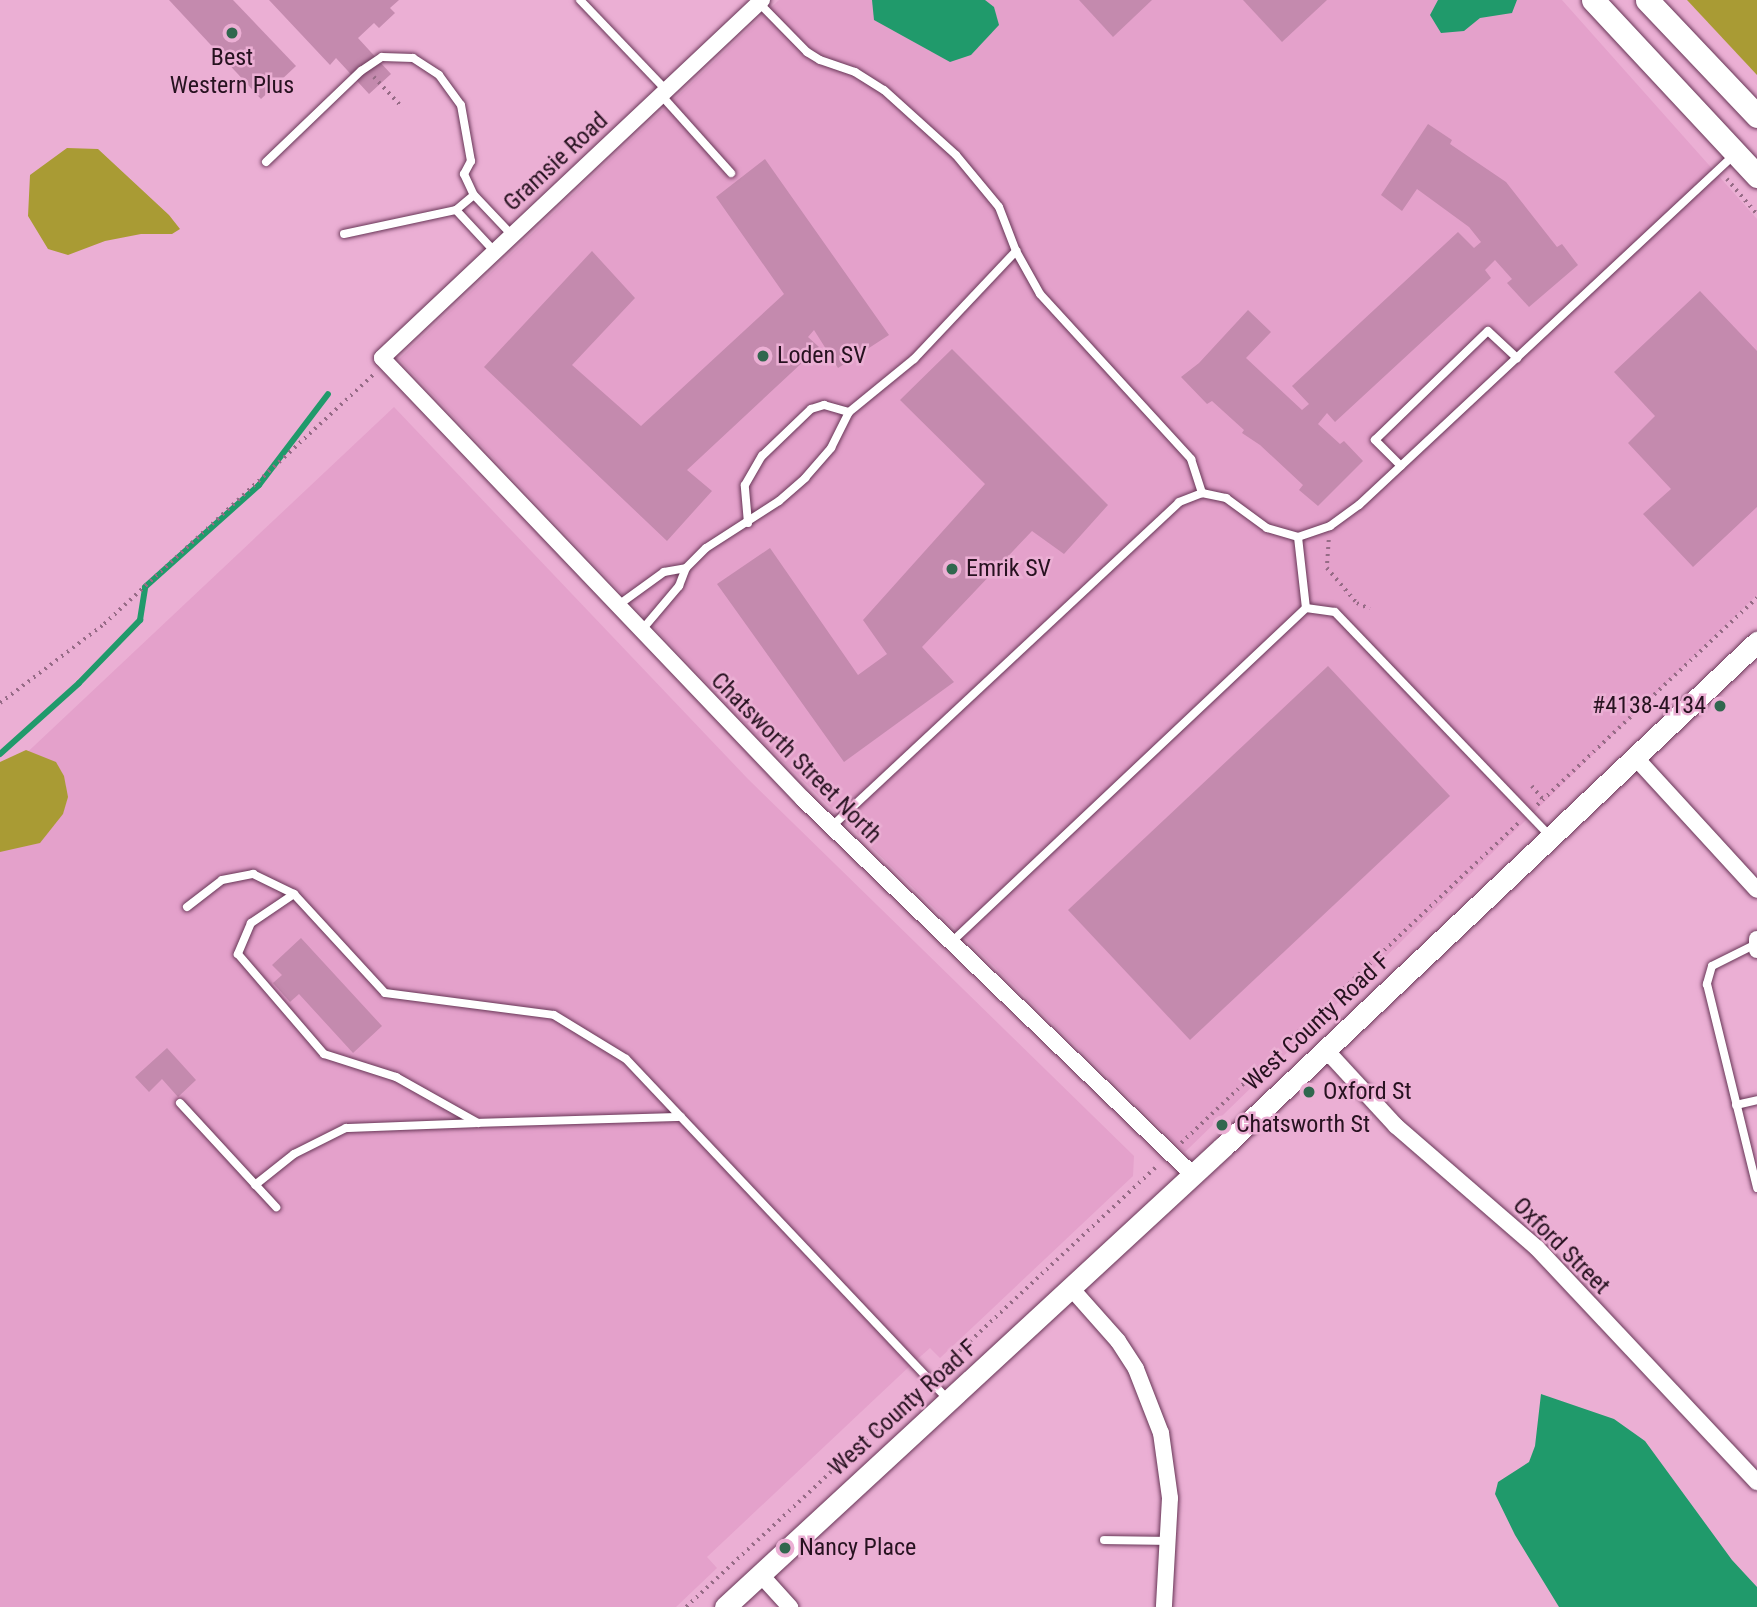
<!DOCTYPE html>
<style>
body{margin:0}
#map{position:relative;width:1757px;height:1607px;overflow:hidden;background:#ebafd4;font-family:"Roboto Condensed",sans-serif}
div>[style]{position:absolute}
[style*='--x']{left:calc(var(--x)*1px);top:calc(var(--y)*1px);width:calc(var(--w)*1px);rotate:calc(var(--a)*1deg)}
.built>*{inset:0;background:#e4a1cb}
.green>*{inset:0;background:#a99b34}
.water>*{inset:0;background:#209a6b}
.stream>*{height:6px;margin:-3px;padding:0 3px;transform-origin:3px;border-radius:3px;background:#209a6b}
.building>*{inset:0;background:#c48aae}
.path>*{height:3.5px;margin-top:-1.75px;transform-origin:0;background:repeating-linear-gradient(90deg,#966b86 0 2px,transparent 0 7px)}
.roads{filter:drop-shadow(0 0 2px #683657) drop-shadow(0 0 2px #683657)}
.service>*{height:8px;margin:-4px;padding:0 4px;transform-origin:4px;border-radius:4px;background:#fff}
.minor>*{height:16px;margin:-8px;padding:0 8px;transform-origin:8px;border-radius:8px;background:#fff}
.tertiary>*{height:21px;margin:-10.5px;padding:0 10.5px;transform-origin:10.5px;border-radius:10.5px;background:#fff}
.secondary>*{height:23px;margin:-11.5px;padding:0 11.5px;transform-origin:11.5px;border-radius:11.5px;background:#fff}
.dots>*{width:19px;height:19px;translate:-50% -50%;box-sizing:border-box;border:4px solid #ebafd4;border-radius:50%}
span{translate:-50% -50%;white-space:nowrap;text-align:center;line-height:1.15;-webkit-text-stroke:5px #ebafd4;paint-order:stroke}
.poi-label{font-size:24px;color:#271220}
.left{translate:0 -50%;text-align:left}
.right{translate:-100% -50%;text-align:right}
.street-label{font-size:24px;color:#271220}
</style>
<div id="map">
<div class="built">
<i style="clip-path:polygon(779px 0,1562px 0,1757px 219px,1757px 595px,1185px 1152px,762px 741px,399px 359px)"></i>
<i style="clip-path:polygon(394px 407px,748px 779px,1134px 1156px,1133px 1176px,940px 1358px,930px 1348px,913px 1363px,707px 1557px,717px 1568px,676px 1607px,0 1607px,0 778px)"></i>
</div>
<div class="green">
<i style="clip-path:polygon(1687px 0,1757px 0,1757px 75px)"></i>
<i style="clip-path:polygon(67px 148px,98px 149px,169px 215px,180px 229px,172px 234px,141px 234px,105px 241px,68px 255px,48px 249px,28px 216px,30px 175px)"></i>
<i style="clip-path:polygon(26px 750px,56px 762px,64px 776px,68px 797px,63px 814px,40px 843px,0 852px,0 762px)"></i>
</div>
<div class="water">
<i style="clip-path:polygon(872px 0,985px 0,994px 7px,999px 25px,971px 55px,950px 62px,874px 20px)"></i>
<i style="clip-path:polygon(1438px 0,1517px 0,1512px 13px,1480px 18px,1464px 31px,1441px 33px,1430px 15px)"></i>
<i style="clip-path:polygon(1541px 1394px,1614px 1419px,1645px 1441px,1732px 1560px,1757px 1587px,1757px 1607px,1559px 1607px,1515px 1535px,1495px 1494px,1498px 1482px,1529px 1462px,1535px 1446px)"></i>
</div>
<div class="stream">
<i style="--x:0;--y:754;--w:106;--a:-41.9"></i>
<i style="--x:79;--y:683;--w:88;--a:-45.9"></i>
<i style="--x:140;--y:620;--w:33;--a:-81"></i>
<i style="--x:145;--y:587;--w:153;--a:-41.8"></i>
<i style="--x:259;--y:485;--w:114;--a:-52.8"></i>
</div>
<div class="building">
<i style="clip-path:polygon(169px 0,233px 0,296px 66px,261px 99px)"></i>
<i style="clip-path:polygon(269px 0,399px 0,390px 8px,395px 13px,379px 28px,374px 23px,358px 38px,391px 74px,369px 94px,336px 58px,330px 65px)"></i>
<i style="clip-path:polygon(1079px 0,1152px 0,1113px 37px)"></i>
<i style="clip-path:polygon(1243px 0,1327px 0,1282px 42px)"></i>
<i style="clip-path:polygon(1428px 124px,1452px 140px,1450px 144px,1506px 182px,1557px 247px,1562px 244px,1578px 265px,1529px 307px,1507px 283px,1512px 279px,1495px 260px,1485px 270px,1491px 278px,1335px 422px,1327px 413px,1318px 424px,1340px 444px,1344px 441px,1363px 461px,1318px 506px,1299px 490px,1303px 485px,1260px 445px,1242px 433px,1244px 430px,1212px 401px,1207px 404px,1181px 377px,1199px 363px,1248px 310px,1271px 332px,1246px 358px,1302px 410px,1309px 404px,1292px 386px,1458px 232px,1474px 248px,1481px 242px,1469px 227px,1417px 189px,1402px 211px,1381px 195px)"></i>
<i style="clip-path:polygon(765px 159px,889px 335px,838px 368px,814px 330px,808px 337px,819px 347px,687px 470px,712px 491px,667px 541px,484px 367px,592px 251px,635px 298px,572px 365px,641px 426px,784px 294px,716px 197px)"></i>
<i style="clip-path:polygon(1700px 291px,1757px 351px,1757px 507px,1693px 567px,1643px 514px,1671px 489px,1628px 443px,1655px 416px,1614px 372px)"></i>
<i style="clip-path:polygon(952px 349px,1108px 505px,1064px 554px,1032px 531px,922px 647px,954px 682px,844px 762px,717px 584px,770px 548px,858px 675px,887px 654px,863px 620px,985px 484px,900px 400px)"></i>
<i style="clip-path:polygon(1328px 666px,1450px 796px,1190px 1040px,1068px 910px)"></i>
<i style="clip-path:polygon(301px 938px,382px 1026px,353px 1053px,299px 994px,290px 1002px,273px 983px,282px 975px,272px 965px)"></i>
<i style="clip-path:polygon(167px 1048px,196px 1080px,178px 1097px,162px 1079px,149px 1092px,135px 1077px)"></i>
</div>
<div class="path">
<i style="--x:374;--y:77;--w:42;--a:46.9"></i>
<i style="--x:1727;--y:179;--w:46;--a:49.4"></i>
<i style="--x:1329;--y:540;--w:28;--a:94"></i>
<i style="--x:1327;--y:568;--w:46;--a:49.4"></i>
<i style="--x:1357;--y:603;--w:14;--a:25"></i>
<i style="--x:0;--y:703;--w:131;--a:-37.2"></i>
<i style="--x:104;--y:624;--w:368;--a:-42.8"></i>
<i style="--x:1532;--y:786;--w:17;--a:50"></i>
<i style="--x:1537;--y:805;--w:302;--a:-43.3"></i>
<i style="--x:1181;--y:1143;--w:465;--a:-43.5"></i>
<i style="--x:939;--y:1370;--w:300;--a:-43.1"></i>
<i style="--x:686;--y:1607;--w:321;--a:-43"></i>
</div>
<div class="roads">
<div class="service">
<i style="--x:580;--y:0;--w:124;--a:46.3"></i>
<i style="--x:759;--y:3;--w:69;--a:45.6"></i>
<i style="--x:807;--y:52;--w:15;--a:32"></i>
<i style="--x:820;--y:60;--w:37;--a:19"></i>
<i style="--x:855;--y:72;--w:34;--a:32"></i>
<i style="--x:884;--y:90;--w:97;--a:42.1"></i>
<i style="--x:956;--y:155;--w:67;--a:50.4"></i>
<i style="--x:999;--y:207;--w:47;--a:68.9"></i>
<i style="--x:1016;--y:251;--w:49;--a:60.8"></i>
<i style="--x:1040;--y:294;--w:224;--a:47.5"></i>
<i style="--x:1191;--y:459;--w:36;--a:72"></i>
<i style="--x:1202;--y:493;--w:25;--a:12"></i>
<i style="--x:1226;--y:498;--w:51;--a:36.2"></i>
<i style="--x:1267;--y:528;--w:32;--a:16"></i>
<i style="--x:1298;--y:537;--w:71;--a:83.6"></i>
<i style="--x:1306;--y:608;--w:489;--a:136.7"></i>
<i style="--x:661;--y:95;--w:105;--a:48.1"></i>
<i style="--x:266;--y:162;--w:132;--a:-43.8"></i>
<i style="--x:361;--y:71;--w:25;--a:-34"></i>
<i style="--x:382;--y:57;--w:31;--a:2"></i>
<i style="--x:413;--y:58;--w:31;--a:33"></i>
<i style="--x:439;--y:75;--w:37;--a:54"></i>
<i style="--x:461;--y:105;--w:57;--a:79.9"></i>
<i style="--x:471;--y:161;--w:15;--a:118"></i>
<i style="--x:464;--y:174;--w:23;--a:65"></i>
<i style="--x:474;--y:195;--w:55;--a:46.5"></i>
<i style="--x:456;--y:210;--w:23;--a:-40"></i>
<i style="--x:344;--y:234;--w:115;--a:-12.1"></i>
<i style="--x:456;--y:210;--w:57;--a:47.1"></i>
<i style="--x:1401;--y:466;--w:37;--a:-135"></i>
<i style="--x:1375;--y:440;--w:157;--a:-44"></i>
<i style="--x:1488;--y:331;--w:40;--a:43"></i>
<i style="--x:748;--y:523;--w:38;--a:-95"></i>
<i style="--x:745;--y:485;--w:34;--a:-60"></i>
<i style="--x:762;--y:456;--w:68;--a:-43.8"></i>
<i style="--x:811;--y:409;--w:14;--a:-17"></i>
<i style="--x:824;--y:405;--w:26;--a:16"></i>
<i style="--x:1298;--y:537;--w:34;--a:-19"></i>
<i style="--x:1330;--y:526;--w:36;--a:-36"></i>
<i style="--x:1359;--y:505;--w:512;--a:-43.02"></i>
<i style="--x:617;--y:606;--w:58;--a:-35.9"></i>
<i style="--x:664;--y:572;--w:22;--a:-10"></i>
<i style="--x:1306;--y:608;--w:29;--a:8"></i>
<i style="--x:1335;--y:612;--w:312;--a:46.2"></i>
<i style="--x:641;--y:631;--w:59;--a:-49.8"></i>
<i style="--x:679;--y:586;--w:19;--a:-69"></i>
<i style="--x:686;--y:568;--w:28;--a:-45"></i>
<i style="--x:706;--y:548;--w:87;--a:-32.8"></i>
<i style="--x:779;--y:501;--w:35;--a:-41"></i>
<i style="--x:805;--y:478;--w:40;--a:-49"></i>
<i style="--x:831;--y:448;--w:40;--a:-63.4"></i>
<i style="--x:849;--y:412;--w:84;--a:-39.2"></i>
<i style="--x:914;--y:359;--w:149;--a:-46.6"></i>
<i style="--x:831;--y:827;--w:476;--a:-43"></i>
<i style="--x:1179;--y:502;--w:25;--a:-21"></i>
<i style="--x:294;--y:894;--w:52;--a:146"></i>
<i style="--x:251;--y:923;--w:34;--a:113"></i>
<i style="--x:238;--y:954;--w:132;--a:49.3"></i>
<i style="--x:324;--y:1054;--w:76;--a:17.7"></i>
<i style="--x:396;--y:1077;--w:94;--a:29.3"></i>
<i style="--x:478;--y:1123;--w:203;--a:-1.7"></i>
<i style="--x:187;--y:907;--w:44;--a:-37.6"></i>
<i style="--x:222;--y:880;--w:32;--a:-11"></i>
<i style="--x:253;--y:874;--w:46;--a:26"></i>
<i style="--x:294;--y:894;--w:134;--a:47.4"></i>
<i style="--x:385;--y:993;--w:170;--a:7.4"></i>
<i style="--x:554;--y:1015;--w:84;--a:31.4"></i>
<i style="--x:626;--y:1059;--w:468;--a:46.6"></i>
<i style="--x:1756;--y:944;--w:49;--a:153.4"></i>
<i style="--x:1712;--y:966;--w:19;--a:106"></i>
<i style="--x:1707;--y:984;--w:210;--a:76.2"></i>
<i style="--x:180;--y:1103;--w:142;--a:47.3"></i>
<i style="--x:1736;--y:1105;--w:22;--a:-13"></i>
<i style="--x:255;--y:1185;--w:50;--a:-38.5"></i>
<i style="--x:294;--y:1154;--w:58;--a:-26.6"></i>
<i style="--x:346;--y:1128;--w:129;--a:-2.2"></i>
<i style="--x:1104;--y:1540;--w:65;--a:0.9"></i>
</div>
<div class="minor">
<i style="--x:762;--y:0;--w:522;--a:136.71"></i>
<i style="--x:382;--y:358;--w:610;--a:46.33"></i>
<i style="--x:803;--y:799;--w:542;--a:43.95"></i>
<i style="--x:1635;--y:757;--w:180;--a:47.5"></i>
<i style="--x:1757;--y:939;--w:11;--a:90"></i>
<i style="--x:1326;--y:1050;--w:103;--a:47.4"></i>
<i style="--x:1396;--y:1126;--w:186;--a:40.9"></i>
<i style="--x:1537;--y:1248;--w:321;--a:46.8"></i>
<i style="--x:1071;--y:1288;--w:71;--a:48.4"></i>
<i style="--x:1118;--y:1341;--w:33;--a:57"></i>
<i style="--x:1136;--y:1369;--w:69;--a:68.7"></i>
<i style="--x:1161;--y:1433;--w:66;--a:82.1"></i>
<i style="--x:1170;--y:1498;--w:109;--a:93.2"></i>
<i style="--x:760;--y:1574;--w:45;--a:47.7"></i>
</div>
<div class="tertiary">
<i style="--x:725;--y:1607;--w:679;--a:-42.73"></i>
<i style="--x:1224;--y:1146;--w:734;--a:-43.4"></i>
</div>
<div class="secondary">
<i style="--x:1593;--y:0;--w:241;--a:47"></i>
<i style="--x:1647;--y:0;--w:160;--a:46.5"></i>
</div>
</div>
<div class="dots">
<i style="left:232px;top:33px;background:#30674e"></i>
<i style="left:763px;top:356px;background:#30674e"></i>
<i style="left:952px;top:569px;background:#30674e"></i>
<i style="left:1720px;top:706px;background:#30674e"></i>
<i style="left:1309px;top:1092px;background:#30674e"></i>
<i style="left:1222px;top:1125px;background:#30674e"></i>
<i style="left:785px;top:1548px;background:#30674e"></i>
</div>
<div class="poi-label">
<span style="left:232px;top:72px">Best<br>Western Plus</span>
<span class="left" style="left:777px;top:356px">Loden SV</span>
<span class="left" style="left:966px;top:569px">Emrik SV</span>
<span class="right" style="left:1706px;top:706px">#4138-4134</span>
<span class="left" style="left:1323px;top:1092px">Oxford St</span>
<span class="left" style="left:1236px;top:1125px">Chatsworth St</span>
<span class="left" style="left:799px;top:1548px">Nancy Place</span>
</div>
<div class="street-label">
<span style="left:556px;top:162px;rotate:-43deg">Gramsie Road</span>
<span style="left:796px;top:758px;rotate:45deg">Chatsworth Street North</span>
<span style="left:1317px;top:1022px;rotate:-43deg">West County Road F</span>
<span style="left:1561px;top:1246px;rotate:45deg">Oxford Street</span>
<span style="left:903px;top:1408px;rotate:-42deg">West County Road F</span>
</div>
</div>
